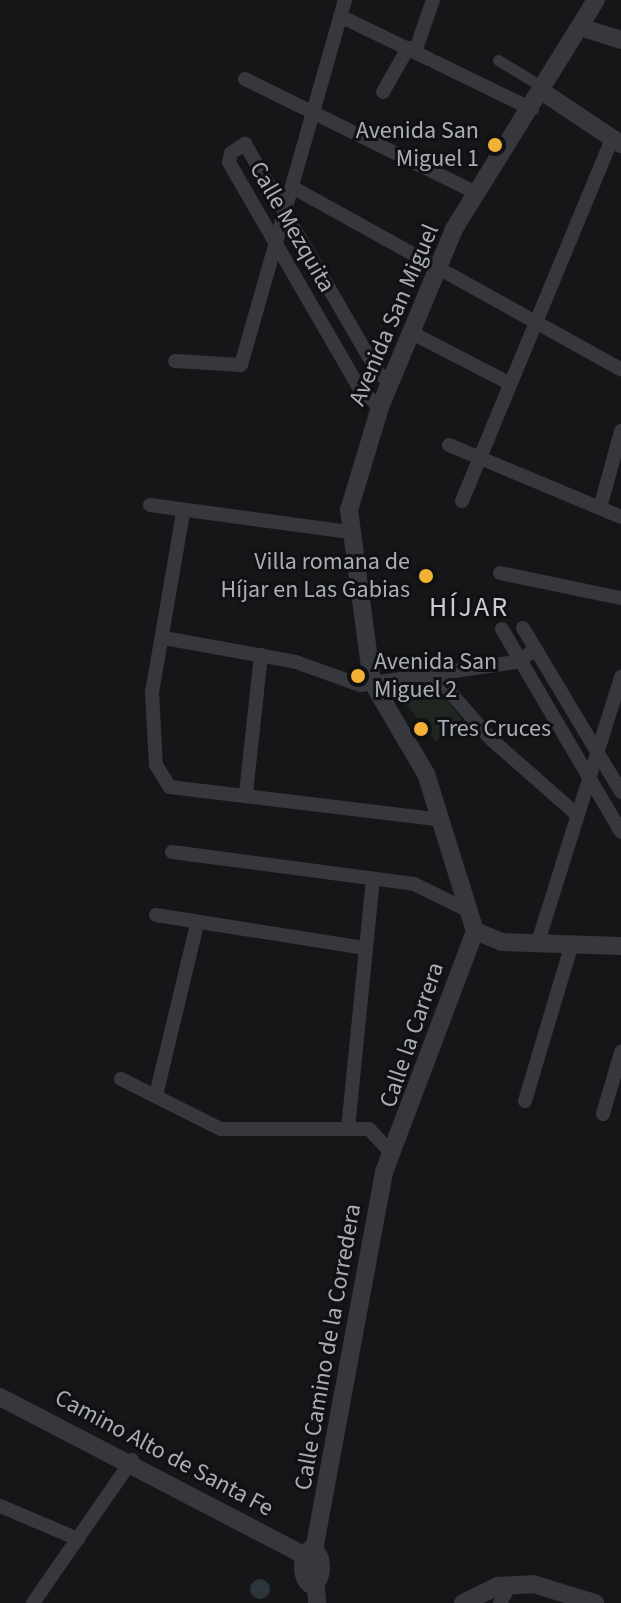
<!DOCTYPE html>
<meta charset="utf-8">
<style>
body{margin:0}
#map{position:relative;width:621px;height:1603px;overflow:hidden;background:#161618;font-family:"Source Sans 3",sans-serif}
div>[style]{position:absolute}
[style*='--x']{left:calc(var(--x)*1px);top:calc(var(--y)*1px);width:calc(var(--w)*1px);rotate:calc(var(--a)*1deg)}
.green>*{inset:0;background:#1e261f}
.water>*{inset:0;background:#2c353c}
.round{border-radius:50%}
.pedestrian>*{height:11px;margin:-5.5px;padding:0 5.5px;transform-origin:5.5px;border-radius:5.5px;background:#37383d}
.minor>*{height:14px;margin:-7px;padding:0 7px;transform-origin:7px;border-radius:7px;background:#37383d}
.tertiary>*{height:18px;margin:-9px;padding:0 9px;transform-origin:9px;border-radius:9px;background:#37383d}
.tertiary>.ring{margin:-9px;padding:0;box-sizing:content-box;background:none;border:18px solid #37383d;border-radius:50%}
.dots>*{width:22px;height:22px;translate:-50% -50%;box-sizing:border-box;border:4px solid #111113;border-radius:50%}
span{translate:-50% -50%;white-space:nowrap;text-align:center;line-height:1.15;-webkit-text-stroke:6px #111113;paint-order:stroke}
.poi-label{font-size:24px;color:#a8adb8}
.right{translate:-100% -50%;text-align:right}
.left{translate:0 -50%;text-align:left}
.street-label{font-size:24px;color:#a8adb8}
.quarter-label{font-size:28px;color:#c9ccd4;letter-spacing:2px}
</style>
<div id="map">
<div class="green">
<i style="clip-path:polygon(431px 681px,462px 719px,436px 742px,393px 688px)"></i>
</div>
<div class="water">
<i class="round" style="left:250px;top:1579px;width:20px;height:20px"></i>
</div>
<div class="pedestrian">
<i style="--x:498;--y:60;--w:54;--a:31.3"></i>
</div>
<div class="minor">
<i style="--x:340;--y:16;--w:99;--a:25.8"></i>
<i style="--x:415;--y:52;--w:55;--a:-70.9"></i>
<i style="--x:435;--y:62;--w:108;--a:25.9"></i>
<i style="--x:245;--y:79;--w:258;--a:26.2"></i>
<i style="--x:383;--y:92;--w:51;--a:-60.4"></i>
<i style="--x:292;--y:187;--w:376;--a:29"></i>
<i style="--x:412;--y:333;--w:107;--a:27.3"></i>
<i style="--x:175;--y:361;--w:66;--a:3.5"></i>
<i style="--x:241;--y:365;--w:380;--a:-74.1"></i>
<i style="--x:380;--y:407;--w:25;--a:-140"></i>
<i style="--x:361;--y:391;--w:264;--a:-120"></i>
<i style="--x:229;--y:162;--w:9;--a:-77"></i>
<i style="--x:231;--y:153;--w:17;--a:-33"></i>
<i style="--x:245;--y:144;--w:266;--a:59.8"></i>
<i style="--x:379;--y:374;--w:14;--a:34"></i>
<i style="--x:449;--y:445;--w:186;--a:22.7"></i>
<i style="--x:462;--y:501;--w:393;--a:-67.5"></i>
<i style="--x:150;--y:505;--w:202;--a:7.7"></i>
<i style="--x:600;--y:508;--w:80;--a:-74.7"></i>
<i style="--x:183;--y:513;--w:182;--a:99.8"></i>
<i style="--x:152;--y:692;--w:73;--a:86.9"></i>
<i style="--x:156;--y:765;--w:26;--a:58"></i>
<i style="--x:170;--y:787;--w:274;--a:6.9"></i>
<i style="--x:500;--y:573;--w:124;--a:11.7"></i>
<i style="--x:523;--y:628;--w:191;--a:59.1"></i>
<i style="--x:502;--y:629;--w:235;--a:59.6"></i>
<i style="--x:164;--y:638;--w:134;--a:10.3"></i>
<i style="--x:296;--y:662;--w:68;--a:19.8"></i>
<i style="--x:360;--y:685;--w:157;--a:-8.4"></i>
<i style="--x:515;--y:662;--w:24;--a:-30"></i>
<i style="--x:433;--y:673;--w:88;--a:48.7"></i>
<i style="--x:491;--y:739;--w:112;--a:41.4"></i>
<i style="--x:246;--y:793;--w:139;--a:-83.8"></i>
<i style="--x:172;--y:852;--w:244;--a:7.5"></i>
<i style="--x:414;--y:884;--w:57;--a:26.1"></i>
<i style="--x:156;--y:915;--w:212;--a:9"></i>
<i style="--x:538;--y:942;--w:278;--a:-72.6"></i>
<i style="--x:121;--y:1079;--w:112;--a:26.6"></i>
<i style="--x:221;--y:1129;--w:148;--a:0"></i>
<i style="--x:369;--y:1129;--w:33;--a:47"></i>
<i style="--x:156;--y:1095;--w:176;--a:-76.5"></i>
<i style="--x:525;--y:1101;--w:165;--a:-73.4"></i>
<i style="--x:603;--y:1114;--w:65;--a:-73.8"></i>
<i style="--x:348;--y:1129;--w:251;--a:-84.3"></i>
<i style="--x:0;--y:1506;--w:85;--a:22.9"></i>
<i style="--x:33;--y:1603;--w:174;--a:-55.3"></i>
<i style="--x:500;--y:1603;--w:21;--a:-61"></i>
</div>
<div class="tertiary">
<i style="--x:580;--y:27;--w:43;--a:17.6"></i>
<i style="--x:543;--y:92;--w:94;--a:33.7"></i>
<i style="--x:475;--y:931;--w:164;--a:-107.3"></i>
<i style="--x:426;--y:774;--w:107;--a:-120.4"></i>
<i style="--x:372;--y:682;--w:174;--a:-97.6"></i>
<i style="--x:349;--y:510;--w:108;--a:-73.2"></i>
<i style="--x:380;--y:407;--w:193;--a:-67.4"></i>
<i style="--x:454;--y:229;--w:269;--a:-58.2"></i>
<i style="--x:475;--y:931;--w:29;--a:22"></i>
<i style="--x:502;--y:942;--w:119;--a:1.9"></i>
<i style="--x:0;--y:1397;--w:342;--a:27.5"></i>
<i class="ring" style="left:303px;top:1549px;width:-2px;height:-2px"></i>
<i style="--x:314;--y:1550;--w:384;--a:-79.5"></i>
<i style="--x:384;--y:1172;--w:258;--a:-69.3"></i>
<i style="--x:314;--y:1566;--w:37;--a:85"></i>
<i style="--x:463;--y:1603;--w:39;--a:-26"></i>
<i style="--x:498;--y:1586;--w:35;--a:-3"></i>
<i style="--x:533;--y:1584;--w:65;--a:17"></i>
</div>
<div class="dots">
<i style="left:495px;top:145px;background:#f2b134"></i>
<i style="left:426px;top:576px;background:#f2b134"></i>
<i style="left:358px;top:676px;background:#f2b134"></i>
<i style="left:421px;top:729px;background:#f2b134"></i>
</div>
<div class="poi-label">
<span class="right" style="left:479px;top:145px">Avenida San<br>Miguel 1</span>
<span class="right" style="left:410px;top:576px">Villa romana de<br>Híjar en Las Gabias</span>
<span class="left" style="left:374px;top:676px">Avenida San<br>Miguel 2</span>
<span class="left" style="left:437px;top:729px">Tres Cruces</span>
</div>
<div class="street-label">
<span style="left:292px;top:227px;rotate:60deg">Calle Mezquita</span>
<span style="left:394px;top:315px;rotate:-67deg">Avenida San Miguel</span>
<span style="left:412px;top:1035px;rotate:-71deg">Calle la Carrera</span>
<span style="left:328px;top:1347px;rotate:-80deg">Calle Camino de la Corredera</span>
<span style="left:164px;top:1453px;rotate:28deg">Camino Alto de Santa Fe</span>
</div>
<div class="quarter-label">
<span style="left:469px;top:607px">HÍJAR</span>
</div>
</div>
